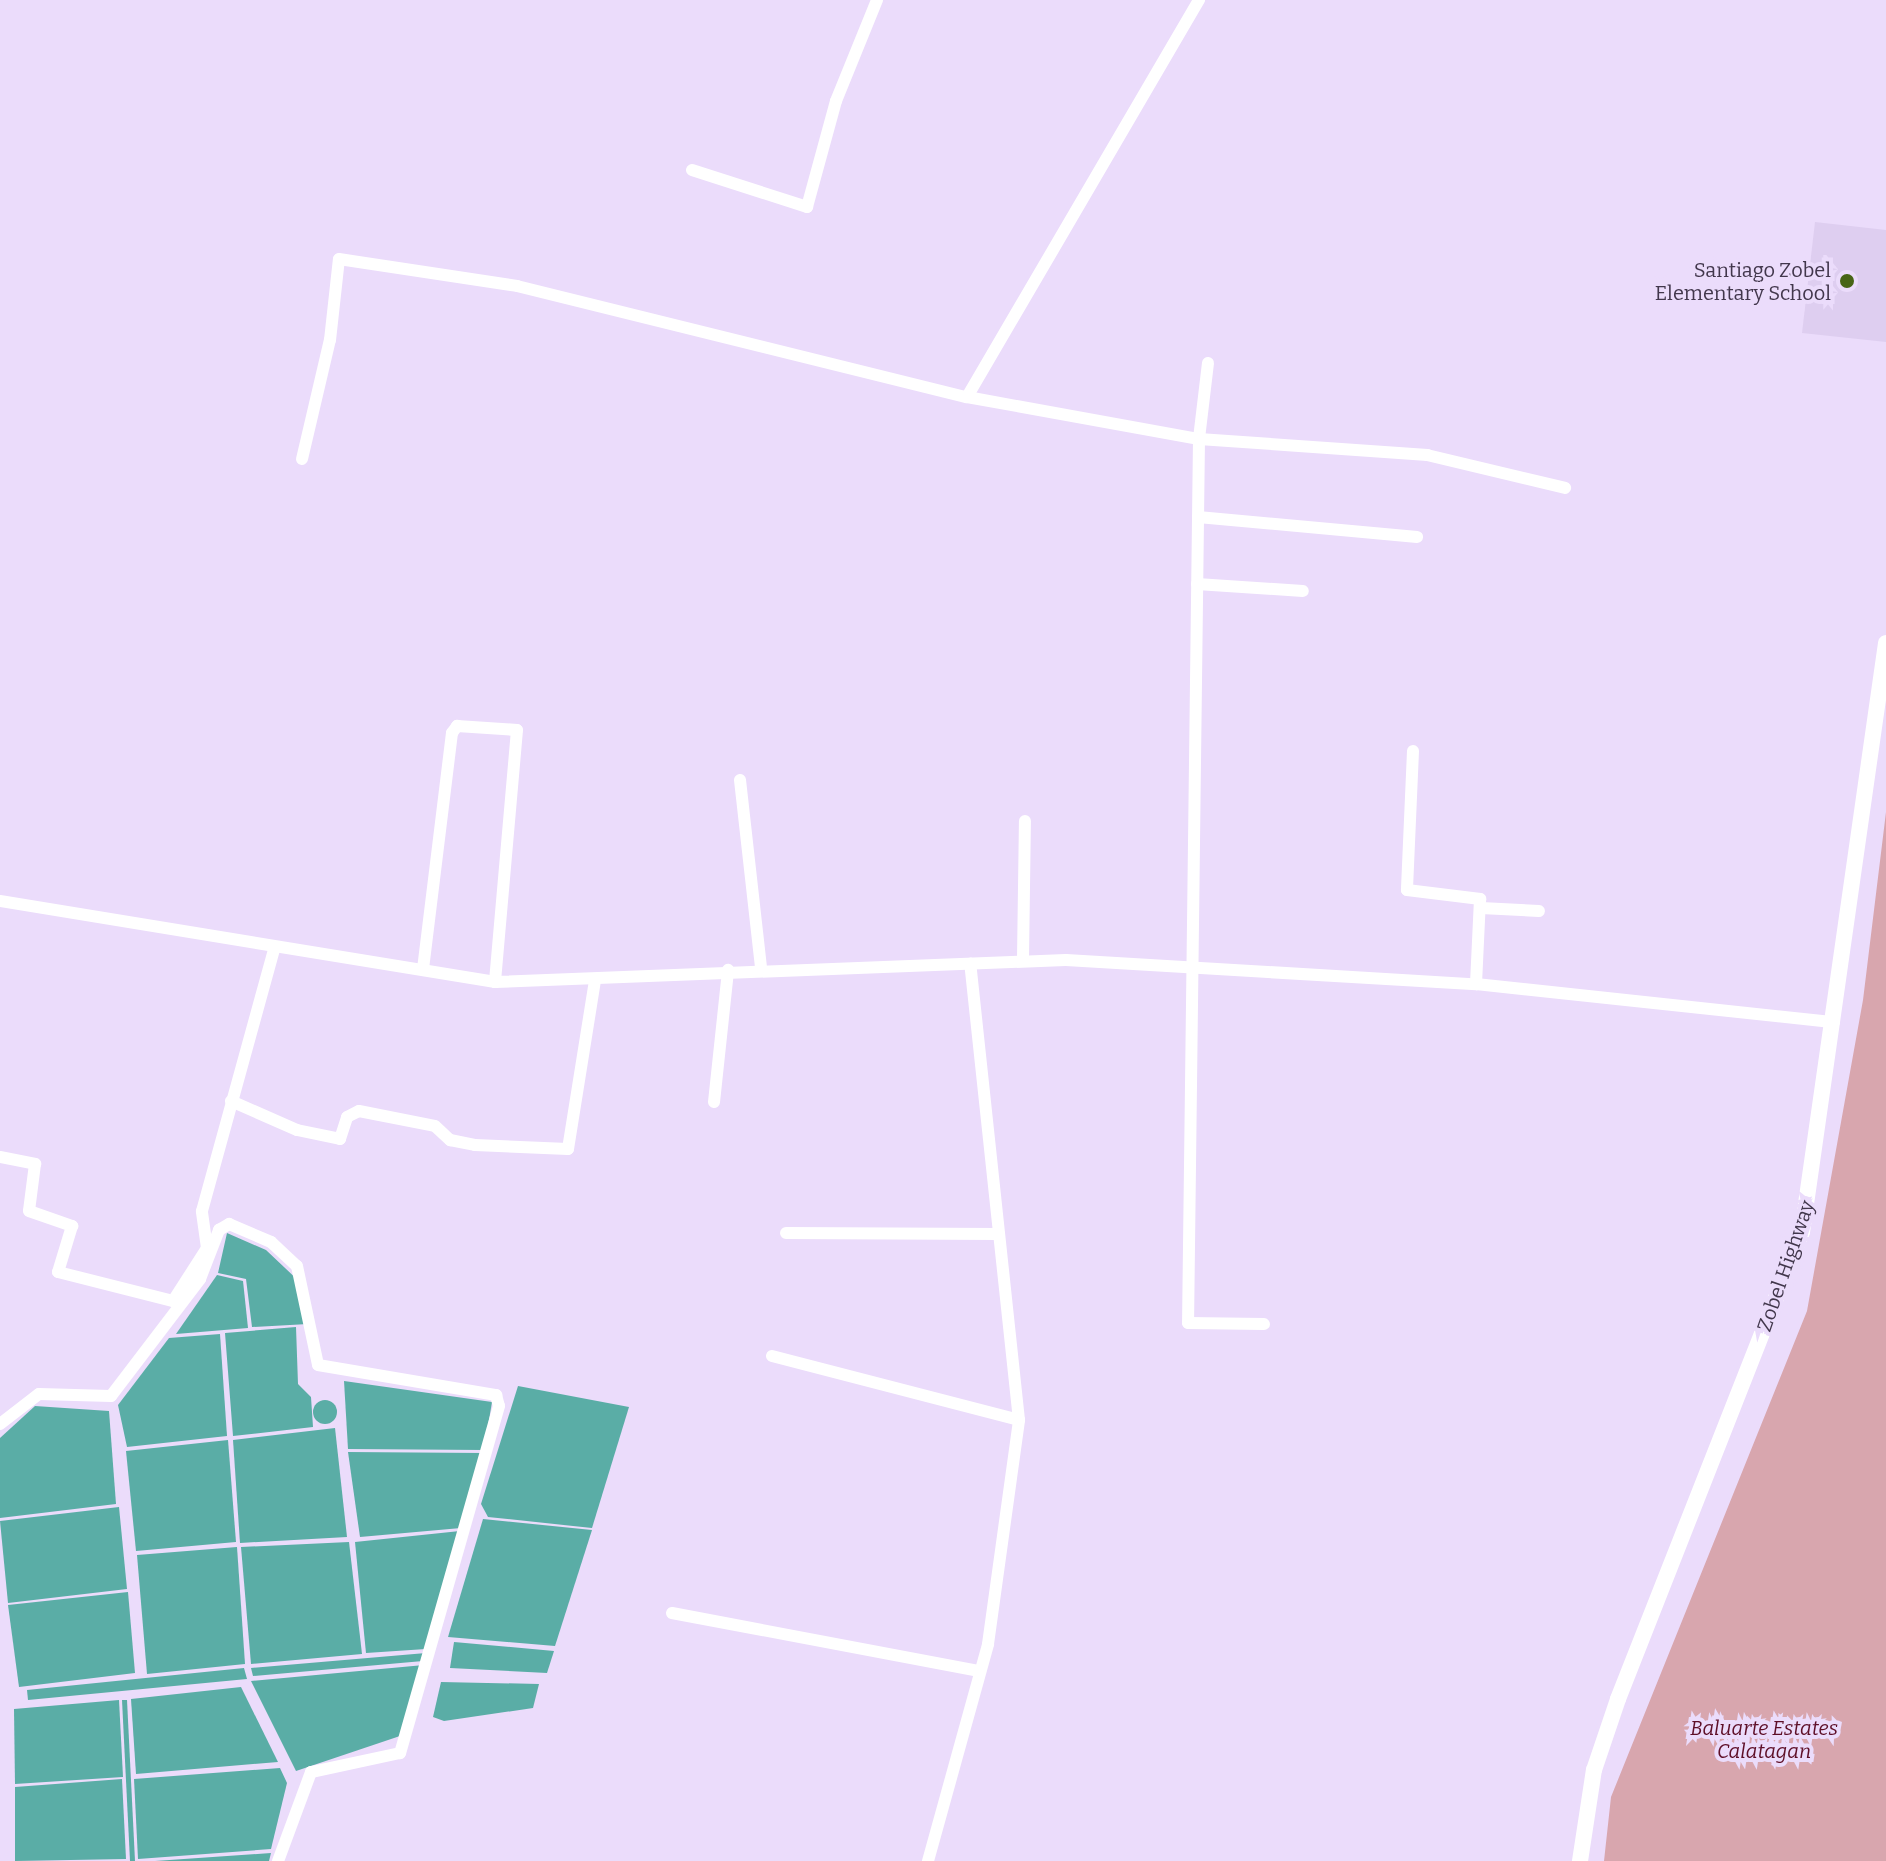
<!DOCTYPE html>
<style>
body{margin:0}
#map{position:relative;width:1886px;height:1861px;overflow:hidden;background:#ebdcfb;font-family:Bitter,serif}
div>[style]{position:absolute}
[style*='--x']{left:calc(var(--x)*1px);top:calc(var(--y)*1px);width:calc(var(--w)*1px);rotate:calc(var(--a)*1deg)}
.built>*{inset:0;background:#decef0}
.green>*{inset:0;background:#d8a6ae}
.water>*{inset:0;background:#5aada6}
.round{border-radius:50%}
.minor>*{height:12px;margin:-6px;padding:0 6px;transform-origin:6px;border-radius:6px;background:#fff}
.major>*{height:16px;margin:-8px;padding:0 8px;transform-origin:8px;border-radius:8px;background:#fff}
.dots>*{width:22px;height:22px;translate:-50% -50%;box-sizing:border-box;border:4px solid #ebdcfb;border-radius:50%}
span{translate:-50% -50%;white-space:nowrap;text-align:center;line-height:1.15;-webkit-text-stroke:8px #ebdcfb;paint-order:stroke}
.poi-label{font-size:20px;color:#42374c}
.right{translate:-100% -50%;text-align:right}
.street-label{font-size:20px;color:#42374c}
.park-label{font-size:20px;color:#5e0f28;font-style:italic}
</style>
<div id="map">
<div class="built">
<i style="clip-path:polygon(1815px 222px,1886px 230px,1886px 342px,1802px 333px)"></i>
</div>
<div class="green">
<i style="clip-path:polygon(1886px 812px,1886px 1861px,1604px 1861px,1611px 1797px,1807px 1311px,1863px 1000px)"></i>
</div>
<div class="water">
<i style="clip-path:polygon(227px 1233px,266px 1250px,303px 1285px,308px 1324px,252px 1327px,246px 1279px,218px 1273px)"></i>
<i style="clip-path:polygon(217px 1275px,243px 1281px,248px 1328px,176px 1334px)"></i>
<i style="clip-path:polygon(296px 1327px,298px 1384px,311px 1397px,313px 1427px,233px 1436px,225px 1333px)"></i>
<i style="clip-path:polygon(220px 1334px,227px 1436px,127px 1447px,118px 1405px,169px 1338px)"></i>
<i style="clip-path:polygon(344px 1381px,492px 1402px,484px 1450px,348px 1449px)"></i>
<i style="clip-path:polygon(518px 1386px,629px 1407px,592px 1528px,488px 1517px,481px 1504px)"></i>
<i class="round" style="left:313px;top:1400px;width:24px;height:24px"></i>
<i style="clip-path:polygon(35px 1406px,109px 1411px,116px 1504px,0 1518px,0 1438px)"></i>
<i style="clip-path:polygon(335px 1428px,347px 1537px,240px 1543px,233px 1440px)"></i>
<i style="clip-path:polygon(228px 1440px,236px 1542px,136px 1551px,126px 1451px)"></i>
<i style="clip-path:polygon(348px 1452px,483px 1453px,461px 1528px,360px 1537px)"></i>
<i style="clip-path:polygon(119px 1507px,127px 1589px,8px 1603px,0 1521px)"></i>
<i style="clip-path:polygon(483px 1519px,592px 1530px,555px 1646px,448px 1637px)"></i>
<i style="clip-path:polygon(460px 1531px,426px 1649px,366px 1653px,355px 1542px)"></i>
<i style="clip-path:polygon(349px 1542px,362px 1654px,251px 1664px,241px 1547px)"></i>
<i style="clip-path:polygon(237px 1547px,245px 1664px,147px 1674px,137px 1555px)"></i>
<i style="clip-path:polygon(128px 1592px,135px 1673px,19px 1687px,8px 1605px)"></i>
<i style="clip-path:polygon(454px 1642px,554px 1651px,547px 1673px,450px 1668px)"></i>
<i style="clip-path:polygon(426px 1653px,423px 1661px,253px 1676px,251px 1668px)"></i>
<i style="clip-path:polygon(424px 1665px,400px 1736px,296px 1771px,251px 1681px)"></i>
<i style="clip-path:polygon(244px 1668px,247px 1679px,28px 1700px,27px 1690px)"></i>
<i style="clip-path:polygon(441px 1682px,539px 1684px,533px 1708px,444px 1721px,433px 1717px)"></i>
<i style="clip-path:polygon(241px 1687px,278px 1762px,136px 1774px,131px 1699px)"></i>
<i style="clip-path:polygon(119px 1700px,123px 1777px,15px 1784px,14px 1709px)"></i>
<i style="clip-path:polygon(122px 1700px,127px 1700px,135px 1861px,130px 1861px)"></i>
<i style="clip-path:polygon(280px 1768px,287px 1783px,271px 1849px,138px 1859px,134px 1779px)"></i>
<i style="clip-path:polygon(122px 1779px,126px 1859px,15px 1861px,15px 1787px)"></i>
<i style="clip-path:polygon(271px 1853px,269px 1861px,155px 1861px)"></i>
</div>
<div class="minor">
<i style="--x:692;--y:170;--w:121;--a:17.8"></i>
<i style="--x:807;--y:207;--w:110;--a:-74.7"></i>
<i style="--x:836;--y:101;--w:109;--a:-67.9"></i>
<i style="--x:1208;--y:363;--w:77;--a:96.8"></i>
<i style="--x:1199;--y:439;--w:229;--a:4"></i>
<i style="--x:1427;--y:455;--w:142;--a:13.4"></i>
<i style="--x:967;--y:397;--w:460;--a:-59.7"></i>
<i style="--x:302;--y:459;--w:122;--a:-76.8"></i>
<i style="--x:330;--y:340;--w:81;--a:-83.7"></i>
<i style="--x:339;--y:259;--w:180;--a:8.6"></i>
<i style="--x:517;--y:286;--w:463;--a:13.9"></i>
<i style="--x:967;--y:397;--w:236;--a:10.3"></i>
<i style="--x:1199;--y:439;--w:884;--a:90.71"></i>
<i style="--x:1188;--y:1323;--w:76;--a:0.8"></i>
<i style="--x:1198;--y:517;--w:220;--a:5.2"></i>
<i style="--x:1197;--y:584;--w:106;--a:3.8"></i>
<i style="--x:1413;--y:751;--w:139;--a:92.5"></i>
<i style="--x:1407;--y:890;--w:74;--a:7"></i>
<i style="--x:1480;--y:899;--w:85;--a:92.7"></i>
<i style="--x:740;--y:780;--w:189;--a:83.6"></i>
<i style="--x:0;--y:901;--w:502;--a:9.29"></i>
<i style="--x:495;--y:982;--w:571;--a:-2.21"></i>
<i style="--x:1066;--y:960;--w:411;--a:3.4"></i>
<i style="--x:1476;--y:984;--w:360;--a:6.1"></i>
<i style="--x:1481;--y:908;--w:58;--a:3"></i>
<i style="--x:1023;--y:959;--w:138;--a:-89.2"></i>
<i style="--x:423;--y:969;--w:238;--a:-83"></i>
<i style="--x:452;--y:733;--w:9;--a:-54"></i>
<i style="--x:457;--y:726;--w:60;--a:3.8"></i>
<i style="--x:517;--y:730;--w:253;--a:95"></i>
<i style="--x:231;--y:1101;--w:72;--a:23.7"></i>
<i style="--x:297;--y:1130;--w:44;--a:11.8"></i>
<i style="--x:340;--y:1139;--w:23;--a:-72"></i>
<i style="--x:347;--y:1117;--w:13;--a:-27"></i>
<i style="--x:359;--y:1111;--w:77;--a:11.2"></i>
<i style="--x:435;--y:1126;--w:21;--a:43"></i>
<i style="--x:450;--y:1140;--w:25;--a:11"></i>
<i style="--x:475;--y:1145;--w:93;--a:2.5"></i>
<i style="--x:568;--y:1149;--w:170;--a:-80.9"></i>
<i style="--x:714;--y:1102;--w:133;--a:-83.9"></i>
<i style="--x:0;--y:1157;--w:36;--a:11"></i>
<i style="--x:35;--y:1164;--w:47;--a:97.3"></i>
<i style="--x:29;--y:1211;--w:46;--a:19.2"></i>
<i style="--x:72;--y:1226;--w:48;--a:106.9"></i>
<i style="--x:58;--y:1272;--w:119;--a:14.2"></i>
<i style="--x:173;--y:1301;--w:63;--a:-57.3"></i>
<i style="--x:207;--y:1248;--w:37;--a:-98"></i>
<i style="--x:202;--y:1211;--w:272;--a:-74.6"></i>
<i style="--x:786;--y:1233;--w:213;--a:0.3"></i>
<i style="--x:772;--y:1356;--w:255;--a:14.5"></i>
<i style="--x:0;--y:1424;--w:49;--a:-37.6"></i>
<i style="--x:39;--y:1394;--w:72;--a:1.6"></i>
<i style="--x:111;--y:1396;--w:147;--a:-52.7"></i>
<i style="--x:200;--y:1279;--w:53;--a:-68.8"></i>
<i style="--x:219;--y:1230;--w:12;--a:-31"></i>
<i style="--x:229;--y:1224;--w:46;--a:23.2"></i>
<i style="--x:271;--y:1242;--w:35;--a:43"></i>
<i style="--x:297;--y:1266;--w:101;--a:78"></i>
<i style="--x:318;--y:1365;--w:181;--a:9.6"></i>
<i style="--x:496;--y:1395;--w:11;--a:75"></i>
<i style="--x:499;--y:1406;--w:361;--a:105.9"></i>
<i style="--x:400;--y:1753;--w:91;--a:167.9"></i>
<i style="--x:311;--y:1772;--w:95;--a:110.3"></i>
<i style="--x:672;--y:1613;--w:313;--a:10.7"></i>
<i style="--x:928;--y:1861;--w:225;--a:-74.5"></i>
<i style="--x:988;--y:1644;--w:226;--a:-82.1"></i>
<i style="--x:1019;--y:1420;--w:459;--a:-96.1"></i>
</div>
<div class="major">
<i style="--x:1580;--y:1861;--w:92;--a:-81.3"></i>
<i style="--x:1594;--y:1770;--w:75;--a:-71.3"></i>
<i style="--x:1618;--y:1699;--w:502;--a:-68.5"></i>
<i style="--x:1802;--y:1232;--w:595;--a:-81.88"></i>
</div>
<div class="dots">
<i style="left:1847px;top:281px;background:#486517"></i>
</div>
<div class="poi-label">
<span class="right" style="left:1831px;top:282px">Santiago Zobel<br>Elementary School</span>
</div>
<div class="street-label">
<span style="left:1786px;top:1266px;rotate:-71deg">Zobel Highway</span>
</div>
<div class="park-label">
<span style="left:1764px;top:1740px">Baluarte Estates<br>Calatagan</span>
</div>
</div>
